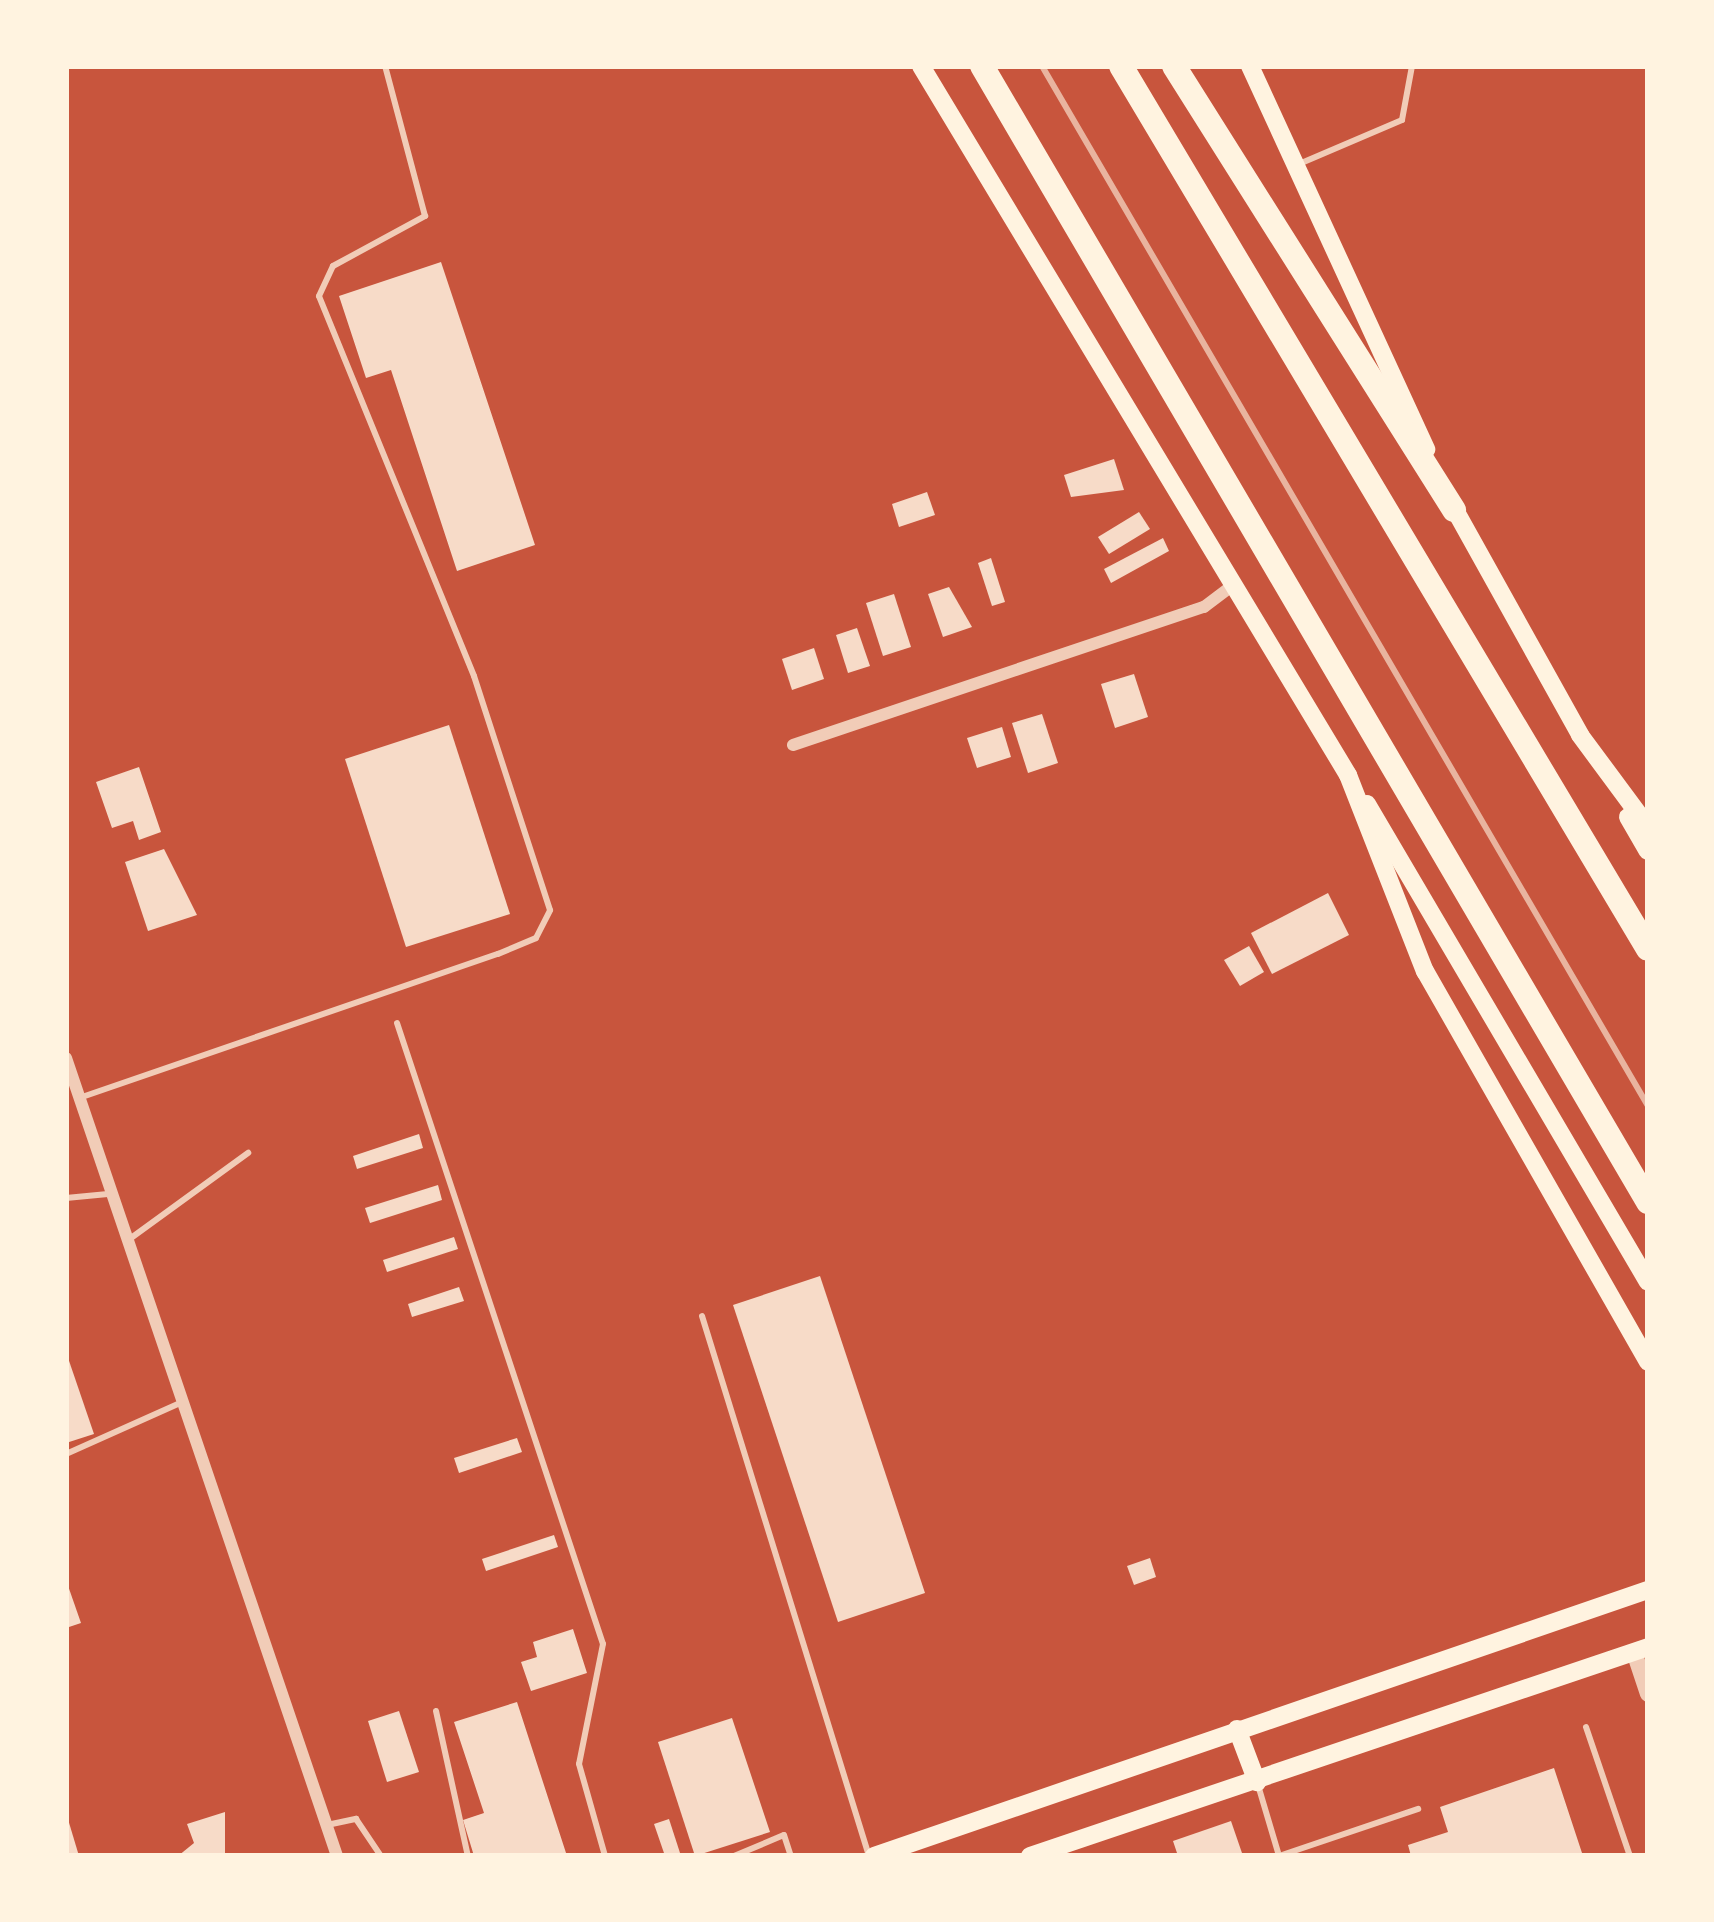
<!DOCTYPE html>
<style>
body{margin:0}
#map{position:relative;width:1714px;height:1922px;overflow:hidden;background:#c8553d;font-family:"Nunito Sans",sans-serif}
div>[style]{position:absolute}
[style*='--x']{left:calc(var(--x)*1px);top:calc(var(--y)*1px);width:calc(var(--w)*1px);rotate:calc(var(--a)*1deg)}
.building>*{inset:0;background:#f7dbc8}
.service>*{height:6px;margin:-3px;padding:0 3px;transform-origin:3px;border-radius:3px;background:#f1ccb7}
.minor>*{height:12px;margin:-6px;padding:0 6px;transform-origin:6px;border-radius:6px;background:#f1ccb7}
.tertiary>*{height:16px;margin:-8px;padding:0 8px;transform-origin:8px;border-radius:8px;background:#f1ccb7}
.secondary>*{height:18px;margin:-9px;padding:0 9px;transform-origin:9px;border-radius:9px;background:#fff3e0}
.motorway>*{height:24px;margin:-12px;padding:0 12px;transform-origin:12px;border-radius:12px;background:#fff3e0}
.rail>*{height:6px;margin:-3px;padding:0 3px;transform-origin:3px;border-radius:3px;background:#e9b49f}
span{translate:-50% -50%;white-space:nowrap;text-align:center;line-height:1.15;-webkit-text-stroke:9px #fff3e0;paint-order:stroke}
.frame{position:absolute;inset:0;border:69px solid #fff3e0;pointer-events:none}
</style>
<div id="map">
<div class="building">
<i style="clip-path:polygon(441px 262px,535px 545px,457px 571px,391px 370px,366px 378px,339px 296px)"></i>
<i style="clip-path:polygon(1114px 459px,1124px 490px,1071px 497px,1064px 475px)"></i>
<i style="clip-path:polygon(927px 492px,935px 515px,899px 527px,892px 504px)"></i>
<i style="clip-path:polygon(1139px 512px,1150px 529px,1109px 554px,1098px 537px)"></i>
<i style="clip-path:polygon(1163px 538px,1169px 551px,1111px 583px,1104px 569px)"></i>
<i style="clip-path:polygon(991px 558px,1005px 602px,992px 606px,978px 563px)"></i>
<i style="clip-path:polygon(949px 587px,972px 627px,943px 637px,928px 594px)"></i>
<i style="clip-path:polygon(894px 594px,911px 647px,883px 656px,866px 603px)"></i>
<i style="clip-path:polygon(857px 628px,870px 666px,848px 673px,836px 635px)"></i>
<i style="clip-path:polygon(814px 648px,824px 679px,792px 690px,782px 659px)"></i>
<i style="clip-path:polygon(1134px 674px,1148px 717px,1115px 728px,1101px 684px)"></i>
<i style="clip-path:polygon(1042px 714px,1058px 763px,1028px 773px,1012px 723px)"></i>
<i style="clip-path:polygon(449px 725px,510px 914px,406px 947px,345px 759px)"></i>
<i style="clip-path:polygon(1002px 727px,1011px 757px,977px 768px,967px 738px)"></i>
<i style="clip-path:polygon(139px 767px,161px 832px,139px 840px,133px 821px,112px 828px,96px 782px)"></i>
<i style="clip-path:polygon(164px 849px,197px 915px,148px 931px,125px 862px)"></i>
<i style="clip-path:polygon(1328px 893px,1349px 935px,1272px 974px,1251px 933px)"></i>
<i style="clip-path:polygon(1249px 946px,1264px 972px,1240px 986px,1224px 960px)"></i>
<i style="clip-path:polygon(419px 1134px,423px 1148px,357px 1169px,353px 1156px)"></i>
<i style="clip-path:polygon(438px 1185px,442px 1200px,370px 1223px,365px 1208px)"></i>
<i style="clip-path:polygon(454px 1237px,458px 1249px,387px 1272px,383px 1260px)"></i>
<i style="clip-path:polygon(820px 1276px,925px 1593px,838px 1622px,733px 1305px)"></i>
<i style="clip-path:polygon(459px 1287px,464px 1301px,412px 1317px,408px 1304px)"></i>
<i style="clip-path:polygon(66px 1352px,94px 1434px,66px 1443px)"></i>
<i style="clip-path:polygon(517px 1438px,522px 1452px,459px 1473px,454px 1458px)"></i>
<i style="clip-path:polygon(554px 1535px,558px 1547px,486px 1571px,482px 1559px)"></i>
<i style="clip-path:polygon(1150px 1558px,1156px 1577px,1134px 1585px,1127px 1566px)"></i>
<i style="clip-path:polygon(66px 1580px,81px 1623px,66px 1628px)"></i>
<i style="clip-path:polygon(573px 1629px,587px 1673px,531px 1691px,521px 1662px,537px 1657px,533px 1642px)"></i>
<i style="clip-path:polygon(517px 1702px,567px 1856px,474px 1856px,463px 1820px,484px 1813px,454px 1722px)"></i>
<i style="clip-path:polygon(399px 1711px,419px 1772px,387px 1782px,368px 1721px)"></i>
<i style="clip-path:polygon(732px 1718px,770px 1832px,695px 1856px,658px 1742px)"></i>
<i style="clip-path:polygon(1554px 1768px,1583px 1856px,1411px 1856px,1408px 1845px,1448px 1832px,1440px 1807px)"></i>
<i style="clip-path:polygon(225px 1812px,225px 1856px,178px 1856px,194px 1843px,187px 1824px)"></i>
<i style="clip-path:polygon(66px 1816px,67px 1816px,79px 1856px,66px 1856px)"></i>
<i style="clip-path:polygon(669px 1819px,681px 1856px,665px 1856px,654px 1824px)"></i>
<i style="clip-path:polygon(1231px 1821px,1243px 1856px,1178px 1856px,1173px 1841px)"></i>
</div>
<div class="service">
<i style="--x:1299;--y:164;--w:112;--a:-23.1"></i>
<i style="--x:1402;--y:120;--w:55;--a:-79.5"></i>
<i style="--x:397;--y:1023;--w:654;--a:71.65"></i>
<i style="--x:603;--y:1644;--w:122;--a:101.3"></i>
<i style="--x:579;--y:1764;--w:96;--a:74.2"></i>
<i style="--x:82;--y:1097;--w:440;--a:-19"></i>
<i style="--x:498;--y:954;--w:41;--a:-22.8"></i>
<i style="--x:536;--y:938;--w:31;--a:-63"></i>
<i style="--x:550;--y:910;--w:246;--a:-108"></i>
<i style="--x:474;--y:676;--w:410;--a:-112.2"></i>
<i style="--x:319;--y:296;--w:33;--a:-65"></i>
<i style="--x:333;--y:266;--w:105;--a:-28.5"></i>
<i style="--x:425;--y:216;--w:155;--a:-104.9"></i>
<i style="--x:66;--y:1198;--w:42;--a:-5.4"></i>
<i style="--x:131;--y:1238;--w:145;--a:-36"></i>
<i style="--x:702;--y:1316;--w:562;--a:72.82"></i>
<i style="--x:66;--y:1454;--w:125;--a:-24.1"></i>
<i style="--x:436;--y:1711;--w:148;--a:77.6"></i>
<i style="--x:1586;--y:1727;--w:136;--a:71.2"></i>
<i style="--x:1258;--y:1785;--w:74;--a:73.5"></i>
<i style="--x:1279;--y:1856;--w:147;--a:-18.7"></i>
<i style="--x:327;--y:1825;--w:30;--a:-12"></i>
<i style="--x:356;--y:1819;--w:45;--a:56"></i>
<i style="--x:734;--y:1856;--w:54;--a:-22.8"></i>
<i style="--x:784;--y:1835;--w:22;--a:72"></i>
</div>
<div class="minor">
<i style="--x:793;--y:745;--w:434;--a:-18.6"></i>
<i style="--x:1204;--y:607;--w:34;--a:-37"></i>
<i style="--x:66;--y:1058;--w:843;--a:71.24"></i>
</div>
<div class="tertiary">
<i style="--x:1634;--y:1652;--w:44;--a:71.6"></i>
</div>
<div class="secondary">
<i style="--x:921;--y:66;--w:828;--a:58.94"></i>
<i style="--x:1348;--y:775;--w:211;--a:68.6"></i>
<i style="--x:1425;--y:971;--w:450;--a:60.3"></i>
<i style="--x:1250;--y:66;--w:422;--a:65.3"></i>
<i style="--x:1450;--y:501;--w:268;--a:60.9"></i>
<i style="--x:1580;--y:735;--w:114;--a:53.5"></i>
<i style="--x:1367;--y:804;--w:554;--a:59.55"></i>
<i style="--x:1628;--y:817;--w:39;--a:60"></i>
<i style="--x:1237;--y:1729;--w:57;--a:69.3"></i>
<i style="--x:874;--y:1856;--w:818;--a:-18.97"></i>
<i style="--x:1030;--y:1856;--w:652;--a:-18.68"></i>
</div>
<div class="motorway">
<i style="--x:982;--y:66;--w:1317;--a:59.62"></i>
<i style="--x:1121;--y:66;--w:1028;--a:59.17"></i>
<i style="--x:1174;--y:66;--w:525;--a:57.76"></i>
</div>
<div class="rail">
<i style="--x:1042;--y:66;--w:1204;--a:59.77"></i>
</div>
<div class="frame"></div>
</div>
